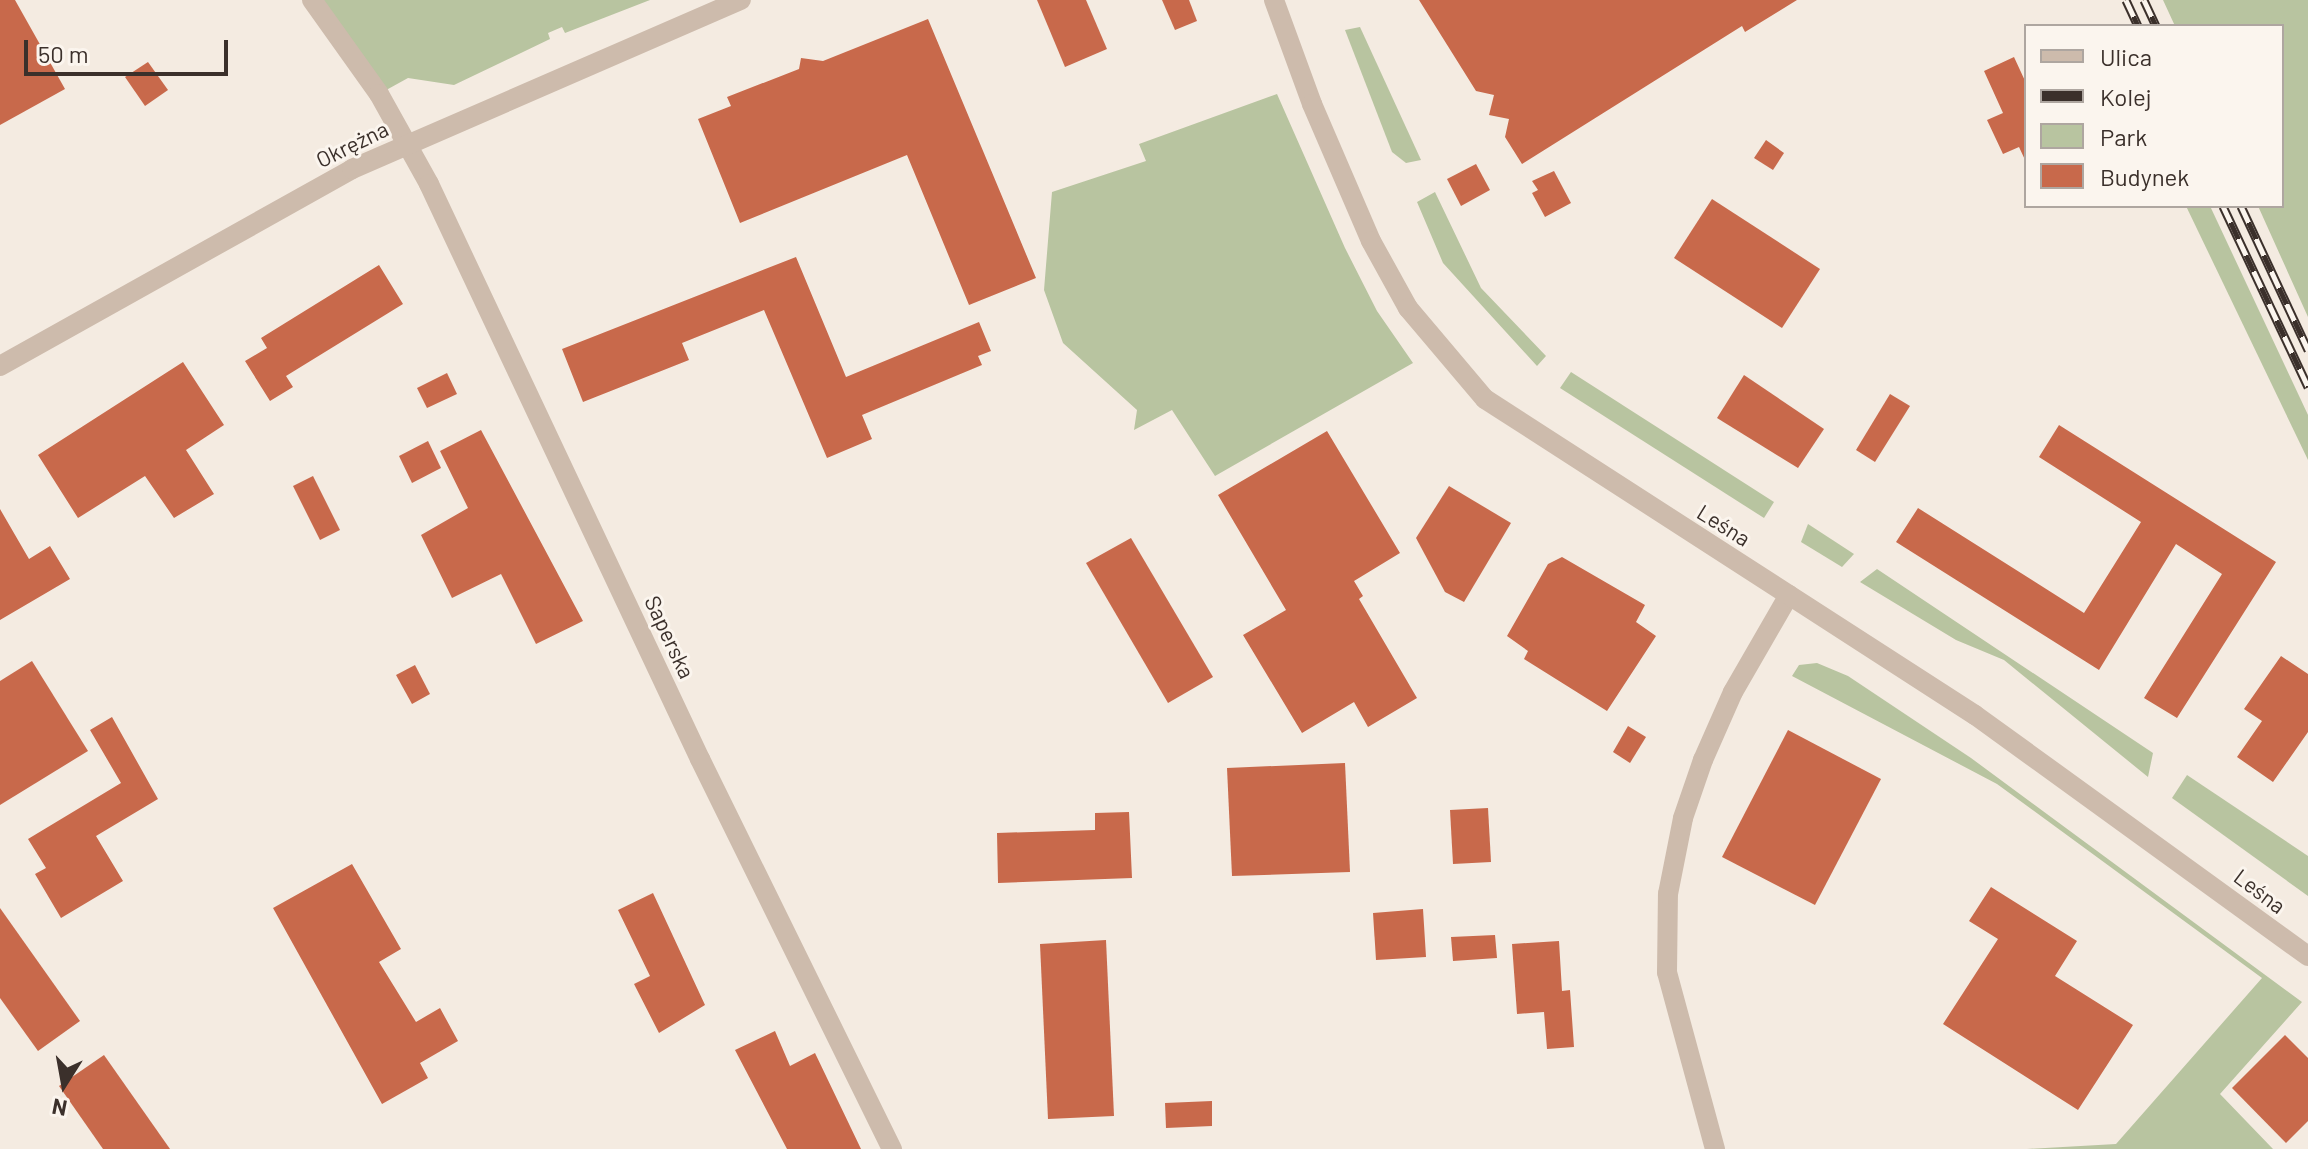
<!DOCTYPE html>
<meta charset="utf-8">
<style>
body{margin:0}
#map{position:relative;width:2308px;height:1149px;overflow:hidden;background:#f4ebe1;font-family:Barlow,sans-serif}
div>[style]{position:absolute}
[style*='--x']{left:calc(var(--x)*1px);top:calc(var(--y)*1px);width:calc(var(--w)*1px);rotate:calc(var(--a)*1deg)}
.green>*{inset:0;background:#b8c4a0}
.building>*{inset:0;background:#c8694b}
.minor>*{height:20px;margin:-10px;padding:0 10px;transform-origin:10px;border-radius:10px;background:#cdbbac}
.tertiary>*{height:20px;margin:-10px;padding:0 10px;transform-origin:10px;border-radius:10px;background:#cdbbac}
.rail>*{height:9px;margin-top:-4.5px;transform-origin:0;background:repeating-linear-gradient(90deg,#fbf5ee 0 18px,#3b302b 0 36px);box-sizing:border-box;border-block:2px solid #3b302b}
span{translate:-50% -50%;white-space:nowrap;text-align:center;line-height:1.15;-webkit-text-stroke:6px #fbf5ee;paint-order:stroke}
.street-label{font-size:22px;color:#3b302b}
.legend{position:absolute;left:2024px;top:24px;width:260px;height:184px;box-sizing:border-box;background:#fbf5ee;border:2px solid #aea6a0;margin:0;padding:10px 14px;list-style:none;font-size:24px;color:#3b302b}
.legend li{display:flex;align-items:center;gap:16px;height:40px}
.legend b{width:40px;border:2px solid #aea6a0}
.north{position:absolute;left:24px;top:1045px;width:80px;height:80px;-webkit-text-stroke:6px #fbf5ee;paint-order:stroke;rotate:191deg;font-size:22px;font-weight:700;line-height:32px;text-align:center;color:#3b302b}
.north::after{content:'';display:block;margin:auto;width:28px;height:36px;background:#3b302b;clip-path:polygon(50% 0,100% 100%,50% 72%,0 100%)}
.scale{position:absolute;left:24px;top:40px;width:204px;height:36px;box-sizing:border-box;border:4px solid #3b302b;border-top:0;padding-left:10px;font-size:24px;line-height:28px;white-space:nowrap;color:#3b302b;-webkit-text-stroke:6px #fbf5ee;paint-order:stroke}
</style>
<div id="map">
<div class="green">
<i style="clip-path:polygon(312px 0,650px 0,565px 33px,562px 27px,548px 33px,550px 39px,454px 85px,408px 78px,379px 94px)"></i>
<i style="clip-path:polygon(2163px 0,2308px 0,2308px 317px,2258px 206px,2282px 206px,2282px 26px,2175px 26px)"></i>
<i style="clip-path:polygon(1360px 27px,1421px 160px,1406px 163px,1392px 152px,1345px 30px)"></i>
<i style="clip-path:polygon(1277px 94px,1345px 248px,1377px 311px,1413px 363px,1215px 476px,1172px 410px,1134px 430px,1137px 410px,1063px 343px,1044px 290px,1052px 192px,1146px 161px,1139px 144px)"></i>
<i style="clip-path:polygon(1435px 192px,1481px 288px,1546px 356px,1537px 366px,1443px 263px,1417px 202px)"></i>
<i style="clip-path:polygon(2186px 206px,2210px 206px,2308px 415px,2308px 460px)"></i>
<i style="clip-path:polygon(1571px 372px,1774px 502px,1764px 518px,1560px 388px)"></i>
<i style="clip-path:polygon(1808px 524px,1854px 554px,1842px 567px,1801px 542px)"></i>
<i style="clip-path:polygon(1877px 569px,2153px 753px,2148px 777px,2004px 660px,1956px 640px,1860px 582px)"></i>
<i style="clip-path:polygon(1817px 663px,1848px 676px,1971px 758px,2302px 1002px,2220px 1094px,2273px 1149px,2027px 1149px,2116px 1144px,2262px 978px,1997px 784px,1792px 676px,1799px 665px)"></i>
<i style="clip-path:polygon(2187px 775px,2308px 856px,2308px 896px,2172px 798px)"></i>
</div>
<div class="building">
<i style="clip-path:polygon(0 0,15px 0,65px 89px,0 125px)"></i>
<i style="clip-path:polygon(1037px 0,1086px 0,1107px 49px,1065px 67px)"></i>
<i style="clip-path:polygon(1162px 0,1189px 0,1197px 21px,1175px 30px)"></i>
<i style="clip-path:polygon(1419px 0,1797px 0,1745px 32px,1742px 26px,1522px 164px,1505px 137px,1509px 119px,1489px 115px,1494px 95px,1476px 91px)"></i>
<i style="clip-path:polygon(928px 19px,1036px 278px,969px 305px,907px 155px,740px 223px,698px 119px,731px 106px,727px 97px,799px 69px,801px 58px,823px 61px)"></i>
<i style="clip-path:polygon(2014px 57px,2026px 83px,2026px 162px,2019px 147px,2003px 154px,1987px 120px,2003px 113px,1984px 71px)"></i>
<i style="clip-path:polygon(148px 62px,168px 90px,145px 106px,125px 77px)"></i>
<i style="clip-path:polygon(1766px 140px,1784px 153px,1773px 170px,1754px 158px)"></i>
<i style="clip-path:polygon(1476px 164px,1490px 190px,1461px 206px,1447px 179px)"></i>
<i style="clip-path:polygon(1554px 171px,1571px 203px,1545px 217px,1532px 193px,1538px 190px,1532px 181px)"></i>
<i style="clip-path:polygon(1712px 199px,1820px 269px,1782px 328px,1674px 258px)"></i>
<i style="clip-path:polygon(796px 257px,846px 377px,979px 322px,991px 351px,978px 356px,982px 365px,862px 415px,872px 439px,827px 458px,764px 310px,682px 343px,689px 360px,583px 402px,562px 349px)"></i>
<i style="clip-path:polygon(379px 265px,403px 304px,286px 376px,293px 387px,270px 401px,245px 361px,267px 348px,261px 338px)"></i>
<i style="clip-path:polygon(183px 362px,224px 425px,186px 450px,214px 494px,174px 518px,145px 476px,78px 518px,38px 455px)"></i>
<i style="clip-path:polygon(447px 373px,457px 394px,427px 408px,417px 388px)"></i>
<i style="clip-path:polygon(1744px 375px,1824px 429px,1798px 468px,1717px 418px)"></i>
<i style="clip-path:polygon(1890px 394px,1910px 406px,1875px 462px,1856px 450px)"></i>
<i style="clip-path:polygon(2059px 425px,2276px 562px,2177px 718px,2144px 698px,2222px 574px,2176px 544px,2099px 670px,1896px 542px,1918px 508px,2084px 613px,2141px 522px,2039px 457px)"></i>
<i style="clip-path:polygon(481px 430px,583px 621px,536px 644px,501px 574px,452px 598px,421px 535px,468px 508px,440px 451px)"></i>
<i style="clip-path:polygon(1327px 431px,1400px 553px,1354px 581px,1363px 596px,1359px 599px,1417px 698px,1368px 727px,1354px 702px,1302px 733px,1243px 635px,1286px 610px,1218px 495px)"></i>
<i style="clip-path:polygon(428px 441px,441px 468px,412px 483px,399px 456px)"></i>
<i style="clip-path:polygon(313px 476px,340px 530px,320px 540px,293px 486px)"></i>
<i style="clip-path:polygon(1449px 486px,1511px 523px,1464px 602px,1445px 592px,1416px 538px)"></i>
<i style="clip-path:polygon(0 509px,29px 559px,50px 546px,70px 579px,0 620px)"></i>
<i style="clip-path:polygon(1131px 538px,1213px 677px,1168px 703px,1086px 563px)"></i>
<i style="clip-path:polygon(1562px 557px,1645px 605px,1636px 622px,1656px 636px,1607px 711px,1524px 659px,1528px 651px,1507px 636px,1548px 564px)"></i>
<i style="clip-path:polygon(2281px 656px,2308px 674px,2308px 732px,2273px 782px,2237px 757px,2262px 721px,2244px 709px)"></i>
<i style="clip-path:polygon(32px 661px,88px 751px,0 805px,0 681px)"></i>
<i style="clip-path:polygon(415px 665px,430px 694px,412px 704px,396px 675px)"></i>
<i style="clip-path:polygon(112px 717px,158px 799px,96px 836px,123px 881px,61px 918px,35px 874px,46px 868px,28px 839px,121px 783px,90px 730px)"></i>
<i style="clip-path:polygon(1628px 726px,1646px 737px,1630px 763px,1613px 752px)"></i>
<i style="clip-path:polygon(1788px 730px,1881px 779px,1815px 905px,1722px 857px)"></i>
<i style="clip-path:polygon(1345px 763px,1350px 872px,1232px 876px,1227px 768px)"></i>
<i style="clip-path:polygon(1488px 808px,1491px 862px,1453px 864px,1450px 810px)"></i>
<i style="clip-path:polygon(1129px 812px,1132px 878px,998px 883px,997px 833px,1095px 830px,1095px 813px)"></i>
<i style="clip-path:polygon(352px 864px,401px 949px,379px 962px,416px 1022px,440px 1008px,458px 1041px,420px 1063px,428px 1078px,382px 1104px,273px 908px)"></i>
<i style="clip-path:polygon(1991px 887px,2077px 941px,2055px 976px,2133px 1025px,2078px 1110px,1943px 1024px,1998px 939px,1969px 921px)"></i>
<i style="clip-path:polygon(653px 893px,705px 1005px,659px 1033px,634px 984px,650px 976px,618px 910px)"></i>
<i style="clip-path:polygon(0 908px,80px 1021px,38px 1051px,0 998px)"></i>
<i style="clip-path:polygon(1423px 909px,1426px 957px,1376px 960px,1373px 913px)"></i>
<i style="clip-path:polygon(1495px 935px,1497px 958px,1453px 961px,1451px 937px)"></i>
<i style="clip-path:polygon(1106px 940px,1114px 1116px,1048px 1119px,1040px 944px)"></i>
<i style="clip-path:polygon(1559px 941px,1562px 991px,1570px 990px,1574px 1047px,1547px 1049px,1544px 1012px,1517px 1014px,1512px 944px)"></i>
<i style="clip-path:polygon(775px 1031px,790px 1066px,815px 1053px,861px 1149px,787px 1149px,735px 1050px)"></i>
<i style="clip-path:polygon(2285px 1035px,2308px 1058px,2308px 1121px,2286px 1143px,2232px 1088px)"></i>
<i style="clip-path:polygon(104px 1055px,170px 1149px,103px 1149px,59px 1086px)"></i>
<i style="clip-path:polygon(1212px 1101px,1212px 1126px,1166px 1128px,1165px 1103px)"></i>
</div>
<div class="minor">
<i style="--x:312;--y:0;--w:115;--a:54.5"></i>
<i style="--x:379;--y:94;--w:103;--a:60.9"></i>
<i style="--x:429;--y:184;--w:636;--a:64.77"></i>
<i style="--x:700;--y:759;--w:435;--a:63.8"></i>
<i style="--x:1715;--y:1149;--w:183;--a:-105.2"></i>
<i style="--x:1667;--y:972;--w:78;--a:-89.3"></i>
<i style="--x:1668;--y:894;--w:77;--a:-78.8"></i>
<i style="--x:1683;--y:818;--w:61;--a:-71"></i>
<i style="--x:1703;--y:760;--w:74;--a:-66.2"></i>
<i style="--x:1733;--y:692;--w:112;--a:-60"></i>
</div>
<div class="tertiary">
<i style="--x:1274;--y:0;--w:111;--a:69.9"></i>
<i style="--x:1312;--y:104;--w:149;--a:66.7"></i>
<i style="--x:1371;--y:241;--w:77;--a:61.1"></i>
<i style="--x:1408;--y:308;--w:119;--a:49.8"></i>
<i style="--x:1485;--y:399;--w:583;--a:32.82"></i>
<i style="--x:1975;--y:715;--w:411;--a:35.9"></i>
<i style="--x:0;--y:366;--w:403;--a:-29.2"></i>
<i style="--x:352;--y:169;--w:424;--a:-23.5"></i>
</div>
<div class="rail">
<i style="--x:2126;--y:0;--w:29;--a:65"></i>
<i style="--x:2144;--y:0;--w:29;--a:65"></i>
<i style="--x:2223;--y:206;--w:200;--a:64.8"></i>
<i style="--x:2241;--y:206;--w:159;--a:65"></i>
</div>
<div class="street-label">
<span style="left:352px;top:144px;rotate:-26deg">Okrężna</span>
<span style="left:1724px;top:525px;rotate:32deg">Leśna</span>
<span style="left:670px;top:637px;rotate:65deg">Saperska</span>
<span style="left:2260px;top:891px;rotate:37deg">Leśna</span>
</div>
<ul class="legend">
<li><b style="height:10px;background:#cdbbac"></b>Ulica</li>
<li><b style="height:10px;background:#3b302b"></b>Kolej</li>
<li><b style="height:22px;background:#b8c4a0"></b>Park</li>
<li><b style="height:22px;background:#c8694b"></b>Budynek</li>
</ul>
<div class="north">N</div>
<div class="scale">50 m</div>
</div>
